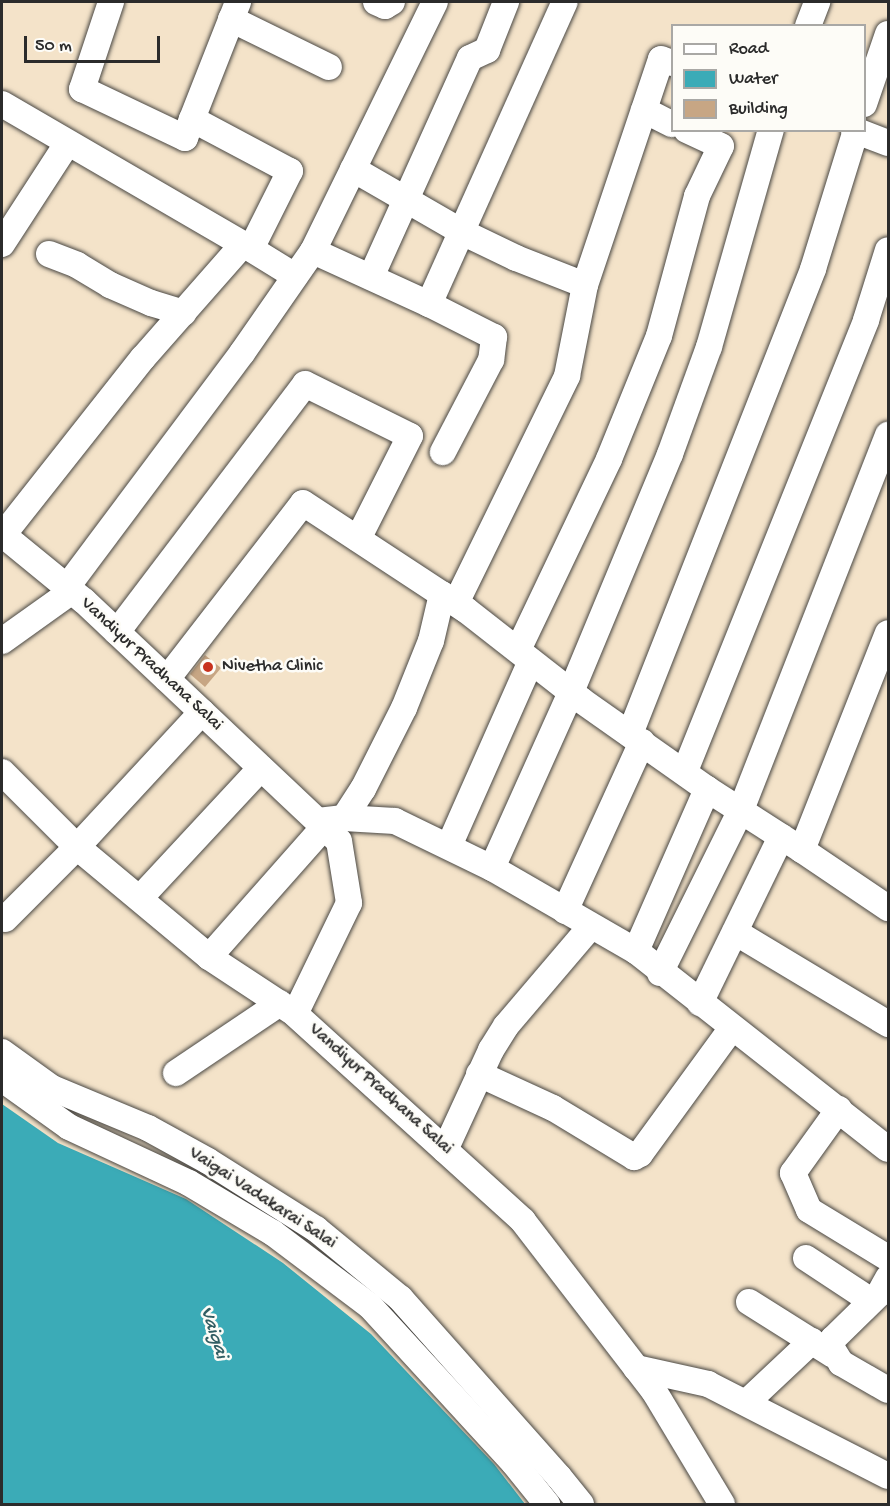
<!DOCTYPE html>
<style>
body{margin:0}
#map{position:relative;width:890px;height:1506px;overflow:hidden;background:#f4e3c9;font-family:"Gochi Hand",sans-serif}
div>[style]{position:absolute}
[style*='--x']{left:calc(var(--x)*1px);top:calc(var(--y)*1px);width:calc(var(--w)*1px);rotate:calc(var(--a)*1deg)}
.water>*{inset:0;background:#3babb7}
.building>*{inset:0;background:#c7a684}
.roads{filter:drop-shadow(0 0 2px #494743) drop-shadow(0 0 2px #494743)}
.minor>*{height:26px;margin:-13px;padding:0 13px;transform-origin:13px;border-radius:13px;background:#fff}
.dots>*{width:16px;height:16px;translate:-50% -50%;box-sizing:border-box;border:3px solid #fdfcf7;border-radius:50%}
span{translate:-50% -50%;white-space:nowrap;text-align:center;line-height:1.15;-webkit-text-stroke:5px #fdfcf7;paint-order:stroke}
.street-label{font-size:18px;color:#2b2b2b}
.poi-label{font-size:18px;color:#2b2b2b}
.left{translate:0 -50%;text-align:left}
.water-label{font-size:20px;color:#315e63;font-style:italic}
.frame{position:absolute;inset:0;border:3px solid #2b2b2b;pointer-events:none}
.legend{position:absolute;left:671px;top:24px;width:195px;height:108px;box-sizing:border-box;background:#fdfcf7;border:2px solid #a9a8a5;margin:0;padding:8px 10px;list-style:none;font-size:18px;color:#2b2b2b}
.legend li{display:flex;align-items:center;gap:12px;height:30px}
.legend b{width:30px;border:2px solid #a9a8a5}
.scale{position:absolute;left:24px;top:36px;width:136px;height:27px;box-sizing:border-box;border:3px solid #2b2b2b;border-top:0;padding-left:8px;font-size:18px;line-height:21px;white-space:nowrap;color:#2b2b2b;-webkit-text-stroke:4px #fdfcf7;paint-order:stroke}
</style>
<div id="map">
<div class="water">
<i style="clip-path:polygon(2px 1104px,58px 1143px,186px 1199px,283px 1263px,371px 1334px,494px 1464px,525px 1504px,2px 1504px)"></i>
</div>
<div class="building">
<i style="clip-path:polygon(205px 655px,221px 668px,205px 687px,190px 674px)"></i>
</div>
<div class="roads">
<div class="minor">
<i style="--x:111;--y:2;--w:92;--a:108.4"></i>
<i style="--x:82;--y:89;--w:114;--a:25.4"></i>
<i style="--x:185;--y:138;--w:20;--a:-70"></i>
<i style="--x:192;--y:119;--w:111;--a:28"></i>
<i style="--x:290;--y:171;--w:87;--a:116.6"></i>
<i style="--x:376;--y:2;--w:10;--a:24"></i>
<i style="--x:385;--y:6;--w:8;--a:-30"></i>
<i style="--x:231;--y:19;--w:109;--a:26.1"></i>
<i style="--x:808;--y:26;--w:26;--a:-69"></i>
<i style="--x:2;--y:104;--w:279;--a:30.2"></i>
<i style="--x:864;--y:104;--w:74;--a:-71.1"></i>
<i style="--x:644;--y:110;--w:31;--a:27"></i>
<i style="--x:192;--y:119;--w:126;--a:-68.5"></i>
<i style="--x:854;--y:130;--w:36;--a:21"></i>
<i style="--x:353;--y:169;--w:126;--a:30"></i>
<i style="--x:462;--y:232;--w:60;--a:25.7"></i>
<i style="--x:516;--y:258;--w:74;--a:21.4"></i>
<i style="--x:2;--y:244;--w:119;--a:-57"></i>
<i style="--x:313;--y:251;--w:277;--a:-63.9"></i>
<i style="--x:49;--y:254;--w:30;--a:21"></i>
<i style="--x:77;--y:265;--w:39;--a:31"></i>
<i style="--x:110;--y:285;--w:45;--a:23.7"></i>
<i style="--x:151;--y:303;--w:34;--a:17"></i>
<i style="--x:371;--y:277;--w:240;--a:-65.7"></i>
<i style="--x:470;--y:58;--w:19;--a:-25"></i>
<i style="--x:487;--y:50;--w:52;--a:-68.4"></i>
<i style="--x:429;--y:304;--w:73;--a:26.9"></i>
<i style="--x:494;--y:337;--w:23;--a:97"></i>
<i style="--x:491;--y:360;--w:104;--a:117.6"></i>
<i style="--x:2;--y:534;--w:106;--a:39.3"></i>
<i style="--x:84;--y:601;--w:350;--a:43.3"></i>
<i style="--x:339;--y:841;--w:63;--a:80.8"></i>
<i style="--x:349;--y:903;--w:123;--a:115.9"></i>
<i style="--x:295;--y:1014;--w:308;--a:42.2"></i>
<i style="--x:523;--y:1221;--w:215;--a:52.4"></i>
<i style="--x:654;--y:1391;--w:132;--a:59"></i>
<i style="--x:3;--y:535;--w:226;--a:-51.7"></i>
<i style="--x:143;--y:358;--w:152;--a:-48.7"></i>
<i style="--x:243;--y:244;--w:61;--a:31.6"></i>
<i style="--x:67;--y:587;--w:292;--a:-53.2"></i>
<i style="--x:242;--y:353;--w:124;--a:-55.2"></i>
<i style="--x:313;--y:251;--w:128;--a:24.6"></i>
<i style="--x:429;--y:304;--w:331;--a:-65.8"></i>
<i style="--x:456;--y:603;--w:253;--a:-63.9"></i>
<i style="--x:567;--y:376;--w:93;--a:-78.8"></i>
<i style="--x:585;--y:285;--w:238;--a:-71.4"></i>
<i style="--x:661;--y:59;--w:12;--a:20"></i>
<i style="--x:117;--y:632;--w:311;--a:-52.8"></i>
<i style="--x:305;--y:384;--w:117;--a:26.3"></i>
<i style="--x:410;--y:436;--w:115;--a:116.8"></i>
<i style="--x:2;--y:641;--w:86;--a:-35.5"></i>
<i style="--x:518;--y:650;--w:212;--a:-64.5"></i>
<i style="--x:609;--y:459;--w:133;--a:-67.9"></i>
<i style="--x:659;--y:336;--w:145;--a:-74.8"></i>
<i style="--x:697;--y:196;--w:55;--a:-64.4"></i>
<i style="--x:721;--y:146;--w:38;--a:-155"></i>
<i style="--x:167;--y:679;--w:222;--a:-52.3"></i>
<i style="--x:303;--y:503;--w:195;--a:33.3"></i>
<i style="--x:466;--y:610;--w:146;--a:38"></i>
<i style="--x:581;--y:700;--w:154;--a:35.2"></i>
<i style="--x:707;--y:789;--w:113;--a:32.7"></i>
<i style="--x:802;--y:850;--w:233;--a:-68.4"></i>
<i style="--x:630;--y:734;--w:500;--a:-68.5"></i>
<i style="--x:813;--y:269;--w:145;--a:-72.8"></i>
<i style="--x:685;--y:771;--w:486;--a:-68.1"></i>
<i style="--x:866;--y:320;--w:73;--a:-72.6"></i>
<i style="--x:2;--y:772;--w:106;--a:45"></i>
<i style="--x:77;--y:847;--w:172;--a:39.8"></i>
<i style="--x:209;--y:957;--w:174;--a:-48.5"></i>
<i style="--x:344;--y:818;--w:35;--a:-57"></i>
<i style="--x:363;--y:789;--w:91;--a:-63.2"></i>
<i style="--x:404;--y:708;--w:72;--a:-68.1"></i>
<i style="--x:431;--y:641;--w:48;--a:-76.8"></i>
<i style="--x:318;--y:821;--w:26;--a:-7"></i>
<i style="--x:344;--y:818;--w:51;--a:3.4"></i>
<i style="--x:395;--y:821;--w:108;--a:25.9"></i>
<i style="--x:492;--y:868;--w:166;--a:30"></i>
<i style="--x:636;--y:951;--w:320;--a:38.2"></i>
<i style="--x:449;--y:846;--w:202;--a:-66.1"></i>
<i style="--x:802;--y:850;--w:104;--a:34"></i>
<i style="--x:492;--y:868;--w:193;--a:-65.8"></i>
<i style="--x:571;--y:692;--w:258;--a:-67.4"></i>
<i style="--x:670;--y:454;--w:114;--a:-70"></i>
<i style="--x:709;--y:347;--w:226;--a:-74.1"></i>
<i style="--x:141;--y:897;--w:176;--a:-47.1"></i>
<i style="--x:565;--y:911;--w:186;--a:-65.5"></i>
<i style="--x:5;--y:919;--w:102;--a:-45"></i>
<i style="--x:77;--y:847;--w:184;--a:-47.2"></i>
<i style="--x:735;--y:932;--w:179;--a:31"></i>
<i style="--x:636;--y:951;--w:177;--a:-66.3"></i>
<i style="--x:209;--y:957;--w:98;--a:33.4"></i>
<i style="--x:660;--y:973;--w:182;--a:-63.6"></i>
<i style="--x:741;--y:810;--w:403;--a:-68.6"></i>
<i style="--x:700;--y:1003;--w:185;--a:-64"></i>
<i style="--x:2;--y:1052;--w:62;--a:35.8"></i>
<i style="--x:52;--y:1088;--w:104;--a:22.6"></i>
<i style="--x:148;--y:1128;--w:68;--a:28.8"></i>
<i style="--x:208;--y:1161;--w:128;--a:32.2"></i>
<i style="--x:316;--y:1229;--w:109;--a:39.4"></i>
<i style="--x:400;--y:1298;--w:239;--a:48.4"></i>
<i style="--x:559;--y:1477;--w:35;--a:51"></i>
<i style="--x:176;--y:1073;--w:125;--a:-33.9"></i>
<i style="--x:479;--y:1074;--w:81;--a:24.7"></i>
<i style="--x:553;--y:1108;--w:95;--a:31.2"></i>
<i style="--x:634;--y:1157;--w:7;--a:-27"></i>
<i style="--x:640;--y:1154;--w:156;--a:-53.9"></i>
<i style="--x:2;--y:1079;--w:82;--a:35.6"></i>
<i style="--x:69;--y:1127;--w:132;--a:25"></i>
<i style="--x:189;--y:1183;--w:98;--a:30.8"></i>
<i style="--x:273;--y:1233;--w:121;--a:37"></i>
<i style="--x:370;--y:1306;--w:213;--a:47.5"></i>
<i style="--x:514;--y:1463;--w:53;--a:51.2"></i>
<i style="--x:839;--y:1109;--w:79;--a:125.7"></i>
<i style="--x:793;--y:1173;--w:40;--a:66.6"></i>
<i style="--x:809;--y:1210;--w:92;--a:31.3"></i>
<i style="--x:445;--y:1150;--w:110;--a:-65.3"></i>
<i style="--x:491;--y:1050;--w:28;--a:-58"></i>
<i style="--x:506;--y:1026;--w:131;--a:-49.6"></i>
<i style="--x:806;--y:1258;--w:77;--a:33.3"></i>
<i style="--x:888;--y:1278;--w:18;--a:119"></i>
<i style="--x:879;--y:1294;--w:64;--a:135.6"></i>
<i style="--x:833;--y:1339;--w:8;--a:104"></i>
<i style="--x:831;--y:1347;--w:19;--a:58"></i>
<i style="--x:841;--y:1363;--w:54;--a:29.9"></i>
<i style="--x:749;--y:1302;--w:99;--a:32.2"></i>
<i style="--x:636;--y:1368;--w:74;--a:12.5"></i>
<i style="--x:708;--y:1384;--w:202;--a:27.1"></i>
<i style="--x:747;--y:1402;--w:89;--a:-43.2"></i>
</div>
</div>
<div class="dots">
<i style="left:208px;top:667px;background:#c8321e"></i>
</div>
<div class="street-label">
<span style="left:151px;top:665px;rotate:43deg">Vandiyur Pradhana Salai</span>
<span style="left:380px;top:1090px;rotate:42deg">Vandiyur Pradhana Salai</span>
<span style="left:262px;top:1199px;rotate:33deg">Vaigai Vadakarai Salai</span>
</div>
<div class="poi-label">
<span class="left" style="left:222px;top:667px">Nivetha Clinic</span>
</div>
<div class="water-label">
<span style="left:213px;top:1333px;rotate:72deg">Vaigai</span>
</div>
<div class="frame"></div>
<ul class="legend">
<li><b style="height:8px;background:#fff"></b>Road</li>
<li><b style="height:16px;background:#3babb7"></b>Water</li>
<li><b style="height:16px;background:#c7a684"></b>Building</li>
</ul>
<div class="scale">50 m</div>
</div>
